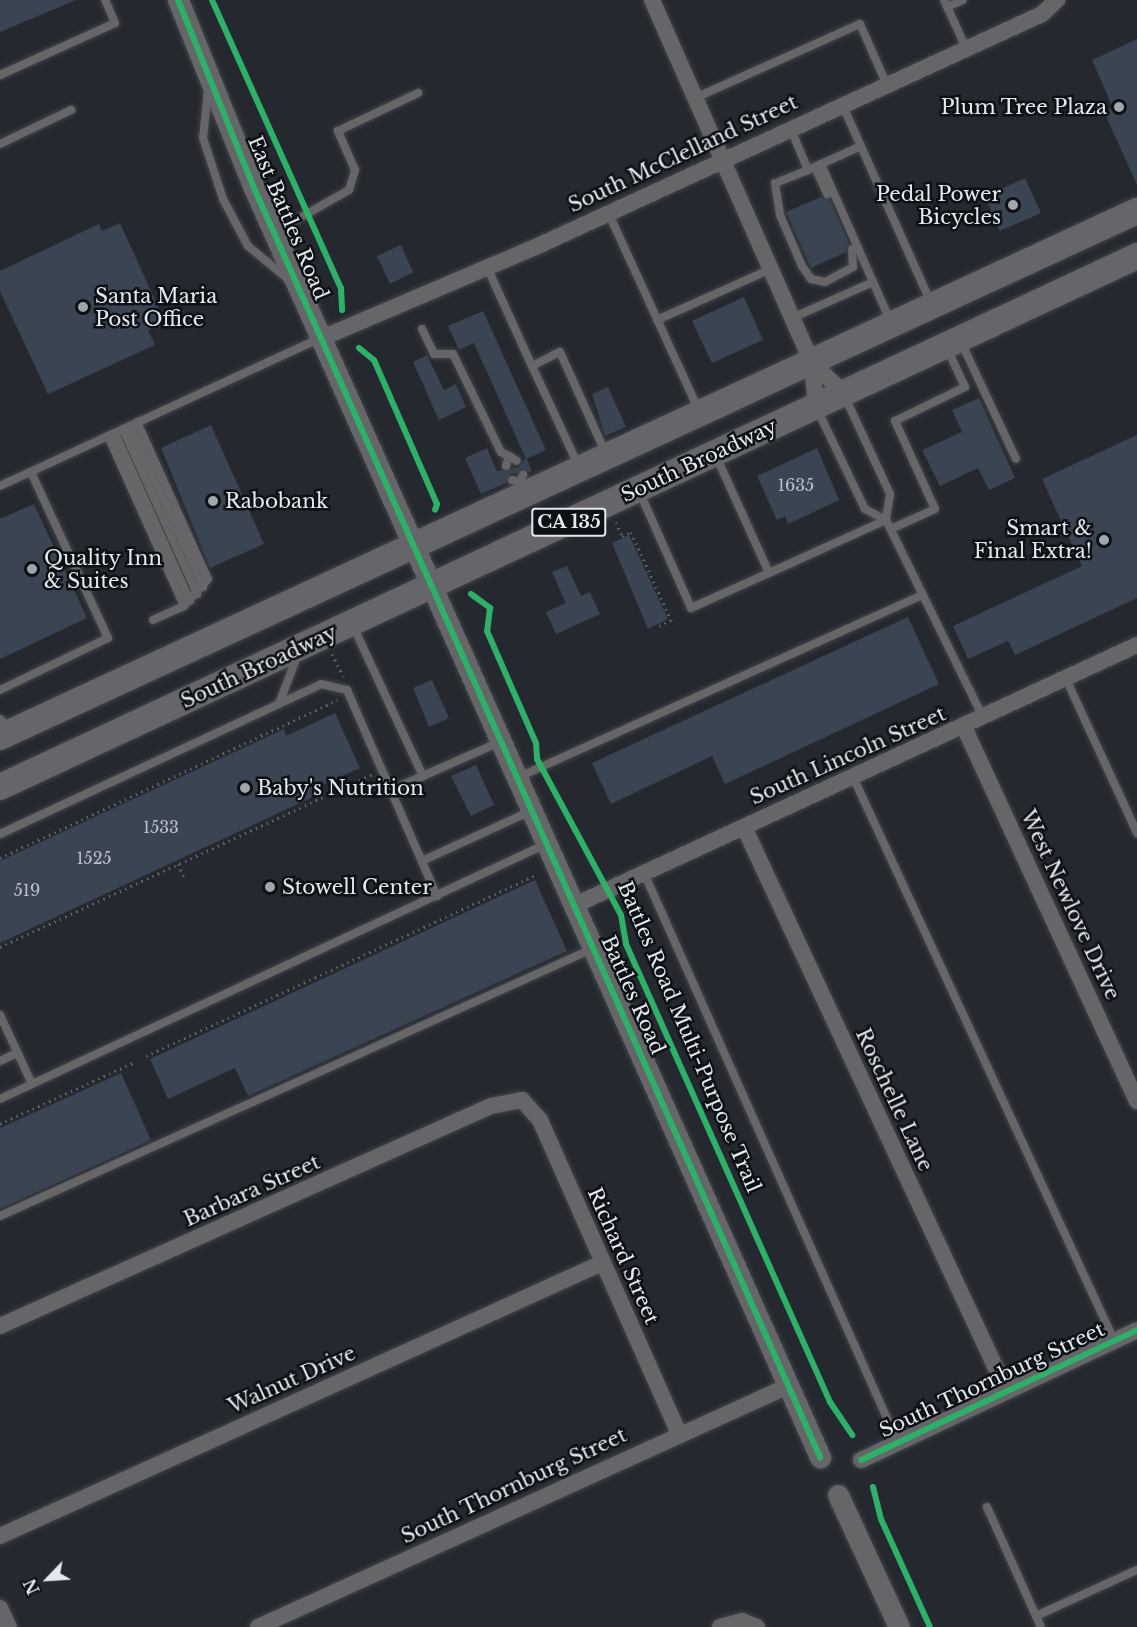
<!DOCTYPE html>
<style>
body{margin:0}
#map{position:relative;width:1137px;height:1627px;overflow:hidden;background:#25292f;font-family:"Libre Baskerville",serif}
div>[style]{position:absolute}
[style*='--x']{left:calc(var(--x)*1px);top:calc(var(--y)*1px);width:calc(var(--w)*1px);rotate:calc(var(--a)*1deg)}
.building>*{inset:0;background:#3b4452}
.path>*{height:3px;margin-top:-1.5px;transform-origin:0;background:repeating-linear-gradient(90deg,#616366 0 1.5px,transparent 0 6px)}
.roads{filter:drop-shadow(0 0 2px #414449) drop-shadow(0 0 2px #414449)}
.service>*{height:8px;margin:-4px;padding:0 4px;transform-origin:4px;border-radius:4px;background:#666568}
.minor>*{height:16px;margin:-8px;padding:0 8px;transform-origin:8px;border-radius:8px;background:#666568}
.tertiary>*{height:21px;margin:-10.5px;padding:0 10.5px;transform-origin:10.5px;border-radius:10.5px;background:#666568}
.primary>*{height:26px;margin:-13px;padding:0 13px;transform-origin:13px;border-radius:13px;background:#66666a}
.cycleway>*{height:6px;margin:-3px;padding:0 3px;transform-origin:3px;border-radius:3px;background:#2db169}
.dots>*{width:16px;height:16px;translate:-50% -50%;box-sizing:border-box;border:3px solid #0d1015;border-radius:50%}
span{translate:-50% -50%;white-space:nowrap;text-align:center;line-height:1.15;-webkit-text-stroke:5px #0d1015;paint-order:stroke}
.number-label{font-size:16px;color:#bac0c8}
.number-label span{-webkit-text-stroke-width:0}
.shield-label span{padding:2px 4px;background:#0d1015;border:2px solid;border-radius:4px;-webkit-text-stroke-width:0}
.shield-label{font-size:18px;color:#e4e9f0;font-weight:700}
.poi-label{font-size:20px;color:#e4e9f0}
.right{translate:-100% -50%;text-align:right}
.left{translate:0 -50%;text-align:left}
.street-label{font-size:20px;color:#e4e9f0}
.north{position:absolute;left:18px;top:1549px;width:60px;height:60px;-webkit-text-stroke:4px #0d1015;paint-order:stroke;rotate:245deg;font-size:16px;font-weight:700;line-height:24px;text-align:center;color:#e4e9f0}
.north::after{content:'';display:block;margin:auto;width:21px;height:27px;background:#e4e9f0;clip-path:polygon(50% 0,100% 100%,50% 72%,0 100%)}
</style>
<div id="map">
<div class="building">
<i style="clip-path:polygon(0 0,76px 0,0 32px)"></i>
<i style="clip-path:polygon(1137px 39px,1137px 185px,1104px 112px,1113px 108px,1092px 60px)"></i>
<i style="clip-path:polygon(1025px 178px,1041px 213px,1000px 231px,985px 197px)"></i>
<i style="clip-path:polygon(821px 197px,830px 200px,849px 243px,846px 252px,811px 268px,786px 212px)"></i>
<i style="clip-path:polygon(120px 223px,165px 322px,148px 330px,155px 345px,48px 394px,0 291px,0 271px,99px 224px,102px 231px)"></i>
<i style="clip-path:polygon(401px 245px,413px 272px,390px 284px,377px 256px)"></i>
<i style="clip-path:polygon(744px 297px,763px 340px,712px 363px,692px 321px)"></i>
<i style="clip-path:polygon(483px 311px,546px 450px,526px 459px,474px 343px,459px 350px,448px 326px)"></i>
<i style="clip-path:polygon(427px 355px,444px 390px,456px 384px,466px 407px,439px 420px,413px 362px)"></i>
<i style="clip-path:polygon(608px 387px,626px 427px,605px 436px,592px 394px)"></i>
<i style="clip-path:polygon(979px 398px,1015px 478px,989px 490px,978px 468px,940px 486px,922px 450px,962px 432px,952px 410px)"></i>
<i style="clip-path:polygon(211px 425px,264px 544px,210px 568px,161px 448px)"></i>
<i style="clip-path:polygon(1137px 435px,1137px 598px,1015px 655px,1008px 641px,968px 659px,953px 626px,1082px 566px,1042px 479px)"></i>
<i style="clip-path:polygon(487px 448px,497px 471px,519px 467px,526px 457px,532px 471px,510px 474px,506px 483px,481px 494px,465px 458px)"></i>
<i style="clip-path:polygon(817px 448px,839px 500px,788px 524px,785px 516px,777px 520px,757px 476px)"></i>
<i style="clip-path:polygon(34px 504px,87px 618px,0 659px,0 519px)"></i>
<i style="clip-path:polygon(629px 535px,668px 619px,648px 629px,612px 543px)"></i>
<i style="clip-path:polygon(567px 566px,581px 596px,590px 592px,600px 614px,556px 634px,546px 612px,566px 603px,552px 572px)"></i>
<i style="clip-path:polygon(908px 617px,939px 684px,725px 784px,712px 756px,611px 804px,592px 763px)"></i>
<i style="clip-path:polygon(432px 680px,449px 718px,429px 727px,413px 688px)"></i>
<i style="clip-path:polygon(335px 713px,360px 768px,312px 789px,315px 796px,0 943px,0 861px,284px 729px,286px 736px)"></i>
<i style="clip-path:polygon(476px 765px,494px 805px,471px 816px,451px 776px)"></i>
<i style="clip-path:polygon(535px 880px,567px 951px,248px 1096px,235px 1068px,168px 1099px,150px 1059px)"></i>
<i style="clip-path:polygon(121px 1073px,151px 1140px,0 1209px,0 1128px)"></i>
</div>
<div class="path">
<i style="--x:616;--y:522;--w:15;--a:67"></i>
<i style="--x:622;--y:536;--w:10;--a:-24"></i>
<i style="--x:631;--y:532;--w:97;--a:65.6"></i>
<i style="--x:671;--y:620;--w:13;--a:153"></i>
<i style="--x:332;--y:654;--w:25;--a:63"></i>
<i style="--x:0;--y:858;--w:373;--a:-25.1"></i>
<i style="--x:178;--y:864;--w:17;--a:65"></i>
<i style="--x:0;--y:947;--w:411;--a:-24.9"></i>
<i style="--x:146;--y:1056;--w:430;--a:-24.9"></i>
<i style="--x:0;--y:1124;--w:149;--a:-24.7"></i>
</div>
<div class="roads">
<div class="service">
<i style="--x:944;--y:0;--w:53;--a:65.4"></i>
<i style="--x:947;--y:7;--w:17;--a:-24"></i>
<i style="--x:0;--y:75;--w:126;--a:-24.3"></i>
<i style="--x:115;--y:23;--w:25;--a:-113"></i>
<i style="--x:208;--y:90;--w:48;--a:95.9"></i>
<i style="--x:203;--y:138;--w:64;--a:71.8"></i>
<i style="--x:223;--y:199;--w:53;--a:62"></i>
<i style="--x:248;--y:246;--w:52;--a:39.5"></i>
<i style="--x:695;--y:98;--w:181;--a:-24.2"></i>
<i style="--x:860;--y:24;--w:64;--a:66.2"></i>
<i style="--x:842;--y:104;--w:218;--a:65.9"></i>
<i style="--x:790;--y:127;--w:47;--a:67.3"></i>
<i style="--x:808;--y:170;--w:58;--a:-24.4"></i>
<i style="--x:0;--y:144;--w:79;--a:-25.6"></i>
<i style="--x:821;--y:164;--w:174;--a:66.2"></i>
<i style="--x:815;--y:167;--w:30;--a:66"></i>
<i style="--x:808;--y:170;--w:35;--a:158"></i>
<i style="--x:775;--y:183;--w:32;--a:81"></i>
<i style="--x:780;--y:215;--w:56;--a:66.7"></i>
<i style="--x:802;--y:266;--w:16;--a:55"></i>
<i style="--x:811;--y:279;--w:14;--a:12"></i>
<i style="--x:825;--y:282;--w:32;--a:-28"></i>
<i style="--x:853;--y:267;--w:18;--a:-93"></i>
<i style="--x:608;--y:212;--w:219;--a:65.4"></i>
<i style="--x:275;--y:232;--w:85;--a:-29.6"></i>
<i style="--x:349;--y:190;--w:21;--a:-73"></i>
<i style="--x:355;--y:170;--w:43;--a:-113.6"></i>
<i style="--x:338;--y:131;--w:89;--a:-25.4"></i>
<i style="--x:487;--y:267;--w:109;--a:65.6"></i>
<i style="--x:532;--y:366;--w:31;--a:-27"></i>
<i style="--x:560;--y:352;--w:112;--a:65.7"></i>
<i style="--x:792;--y:318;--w:89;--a:-24"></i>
<i style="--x:657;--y:320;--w:125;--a:-24.1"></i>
<i style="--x:422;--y:329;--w:28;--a:64"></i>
<i style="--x:434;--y:354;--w:19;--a:0"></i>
<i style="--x:453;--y:354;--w:109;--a:63.9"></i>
<i style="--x:501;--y:452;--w:9;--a:27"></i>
<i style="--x:961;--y:342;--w:129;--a:64.8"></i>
<i style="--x:532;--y:366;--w:111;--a:65"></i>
<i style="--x:845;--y:397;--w:107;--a:65.1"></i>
<i style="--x:890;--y:494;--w:26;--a:99"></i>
<i style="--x:886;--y:520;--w:220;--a:63.8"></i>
<i style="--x:817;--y:409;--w:111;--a:64.4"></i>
<i style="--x:865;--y:509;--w:24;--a:28"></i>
<i style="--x:137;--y:422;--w:172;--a:65.7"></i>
<i style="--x:208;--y:579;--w:36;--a:132"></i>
<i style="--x:184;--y:606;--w:34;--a:156"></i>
<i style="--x:130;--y:426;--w:177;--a:65.6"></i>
<i style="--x:123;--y:429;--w:181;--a:65.8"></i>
<i style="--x:115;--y:433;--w:184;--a:65.9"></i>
<i style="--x:108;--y:436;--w:186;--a:65.9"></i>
<i style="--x:716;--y:456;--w:128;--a:65.6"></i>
<i style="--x:769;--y:573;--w:128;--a:-24.4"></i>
<i style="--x:506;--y:466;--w:10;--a:-73"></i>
<i style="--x:509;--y:456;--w:9;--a:32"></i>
<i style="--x:512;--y:480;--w:8;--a:14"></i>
<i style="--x:520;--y:482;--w:8;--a:-67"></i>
<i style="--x:0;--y:486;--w:353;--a:-24.8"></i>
<i style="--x:639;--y:491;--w:128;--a:66"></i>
<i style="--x:691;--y:608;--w:85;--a:-24.2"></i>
<i style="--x:891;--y:529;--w:48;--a:-24.4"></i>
<i style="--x:935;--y:509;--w:97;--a:-114.4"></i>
<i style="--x:895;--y:421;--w:78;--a:-25.9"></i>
<i style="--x:965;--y:387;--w:43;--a:-114.8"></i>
<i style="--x:353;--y:626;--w:166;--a:65"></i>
<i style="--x:1066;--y:679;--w:170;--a:65.2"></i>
<i style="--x:0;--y:690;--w:120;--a:-25.7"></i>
<i style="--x:108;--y:638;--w:183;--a:-114.9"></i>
<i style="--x:279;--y:704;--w:53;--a:-69.2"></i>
<i style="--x:0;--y:719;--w:15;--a:42"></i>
<i style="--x:519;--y:777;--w:443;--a:-24.3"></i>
<i style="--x:853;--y:777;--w:621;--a:65.13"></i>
<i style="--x:391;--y:790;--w:119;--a:-23.8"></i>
<i style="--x:0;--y:834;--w:354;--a:-25"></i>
<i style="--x:321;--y:684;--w:27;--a:13"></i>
<i style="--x:347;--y:690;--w:225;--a:66.4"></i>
<i style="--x:422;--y:861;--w:122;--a:-24.7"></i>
<i style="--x:644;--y:873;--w:624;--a:65.98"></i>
<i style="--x:0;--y:1015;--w:76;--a:65.1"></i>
<i style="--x:0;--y:1061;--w:19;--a:-25"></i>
<i style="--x:0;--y:1099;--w:603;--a:-25.03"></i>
<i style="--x:0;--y:1216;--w:652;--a:-24.28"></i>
<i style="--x:987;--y:1507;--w:132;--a:65.8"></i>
<i style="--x:1036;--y:1616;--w:111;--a:-24.5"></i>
</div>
<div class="minor">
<i style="--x:652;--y:0;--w:397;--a:66.2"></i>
<i style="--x:812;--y:363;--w:43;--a:84.7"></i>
<i style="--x:322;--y:338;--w:239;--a:-23.1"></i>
<i style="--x:542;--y:244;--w:550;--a:-24.7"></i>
<i style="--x:1042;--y:14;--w:21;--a:-43"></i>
<i style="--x:812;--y:363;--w:44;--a:43.2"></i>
<i style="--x:964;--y:727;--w:412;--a:65.2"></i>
<i style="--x:744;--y:827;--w:621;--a:65.04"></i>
<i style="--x:575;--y:905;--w:619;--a:-24.83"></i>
<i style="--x:0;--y:1326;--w:538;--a:-24.14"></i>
<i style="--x:491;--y:1106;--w:32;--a:-11"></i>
<i style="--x:522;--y:1100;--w:27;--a:48"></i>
<i style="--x:540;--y:1120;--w:342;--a:66.1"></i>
<i style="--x:861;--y:1460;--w:305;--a:-25.2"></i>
<i style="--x:0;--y:1536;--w:661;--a:-24.39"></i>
<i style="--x:0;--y:1608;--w:21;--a:65"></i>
<i style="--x:258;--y:1627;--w:582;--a:-24.45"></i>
<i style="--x:720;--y:1627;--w:23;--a:-15"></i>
<i style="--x:742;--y:1621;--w:16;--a:22"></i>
</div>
<div class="tertiary">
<i style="--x:178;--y:0;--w:203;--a:68"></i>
<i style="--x:254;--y:188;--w:1390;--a:65.96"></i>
<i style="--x:838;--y:1495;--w:145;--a:65.2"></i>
</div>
<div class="primary">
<i style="--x:0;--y:737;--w:1253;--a:-24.83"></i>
<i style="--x:0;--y:787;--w:1255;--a:-25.03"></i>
</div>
</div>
<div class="cycleway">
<i style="--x:178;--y:0;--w:203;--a:68"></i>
<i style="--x:254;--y:188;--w:1390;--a:65.96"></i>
<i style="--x:212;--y:0;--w:316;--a:65.9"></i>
<i style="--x:341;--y:288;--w:22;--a:87"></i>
<i style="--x:359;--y:348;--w:19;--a:39"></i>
<i style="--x:374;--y:360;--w:157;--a:66.4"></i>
<i style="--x:437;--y:504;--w:6;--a:108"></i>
<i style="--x:471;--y:594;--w:24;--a:36"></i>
<i style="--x:490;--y:608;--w:23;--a:97"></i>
<i style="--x:487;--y:631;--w:122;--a:66.4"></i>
<i style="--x:536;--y:743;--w:16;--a:86"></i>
<i style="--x:537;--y:759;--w:177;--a:61.7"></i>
<i style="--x:621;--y:915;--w:29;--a:80"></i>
<i style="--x:626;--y:944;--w:501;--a:65.99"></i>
<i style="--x:830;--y:1402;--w:40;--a:56"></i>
<i style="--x:861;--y:1460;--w:305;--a:-25.2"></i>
<i style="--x:873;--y:1487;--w:33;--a:76"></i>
<i style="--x:881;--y:1519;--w:119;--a:65.6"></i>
</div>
<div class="dots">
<i style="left:1119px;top:107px;background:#a1a6ac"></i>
<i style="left:1013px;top:205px;background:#a1a6ac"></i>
<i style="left:83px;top:307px;background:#a1a6ac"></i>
<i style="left:213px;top:501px;background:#a1a6ac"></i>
<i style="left:1104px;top:540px;background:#a1a6ac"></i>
<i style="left:32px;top:569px;background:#a1a6ac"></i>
<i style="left:245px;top:788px;background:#a1a6ac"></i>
<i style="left:270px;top:887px;background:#a1a6ac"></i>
</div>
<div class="number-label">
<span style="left:796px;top:485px">1635</span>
<span style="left:161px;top:827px">1533</span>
<span style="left:94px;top:858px">1525</span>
<span style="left:27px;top:890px">519</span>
</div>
<div class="shield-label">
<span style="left:569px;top:522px">CA 135</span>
</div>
<div class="poi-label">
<span class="right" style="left:1107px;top:107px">Plum Tree Plaza</span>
<span class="right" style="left:1001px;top:206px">Pedal Power<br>Bicycles</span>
<span class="left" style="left:95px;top:308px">Santa Maria<br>Post Office</span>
<span class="left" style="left:225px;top:501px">Rabobank</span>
<span class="right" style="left:1092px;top:540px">Smart &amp;<br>Final Extra!</span>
<span class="left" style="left:44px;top:570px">Quality Inn<br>&amp; Suites</span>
<span class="left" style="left:257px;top:788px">Baby's Nutrition</span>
<span class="left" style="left:282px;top:887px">Stowell Center</span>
</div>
<div class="street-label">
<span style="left:683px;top:154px;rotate:-25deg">South McClelland Street</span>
<span style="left:288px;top:218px;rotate:67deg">East Battles Road</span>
<span style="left:699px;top:461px;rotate:-25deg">South Broadway</span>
<span style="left:259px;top:667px;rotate:-25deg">South Broadway</span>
<span style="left:848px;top:756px;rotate:-24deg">South Lincoln Street</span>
<span style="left:1070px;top:905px;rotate:65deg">West Newlove Drive</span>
<span style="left:633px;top:995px;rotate:66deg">Battles Road</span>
<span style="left:689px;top:1037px;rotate:67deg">Battles Road Multi-Purpose Trail</span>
<span style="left:894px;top:1100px;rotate:65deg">Roschelle Lane</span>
<span style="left:252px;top:1191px;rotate:-24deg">Barbara Street</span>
<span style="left:623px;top:1256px;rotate:66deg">Richard Street</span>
<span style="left:292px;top:1380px;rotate:-24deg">Walnut Drive</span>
<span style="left:992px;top:1380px;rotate:-25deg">South Thornburg Street</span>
<span style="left:514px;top:1486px;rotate:-25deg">South Thornburg Street</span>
</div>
<div class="north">N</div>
</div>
